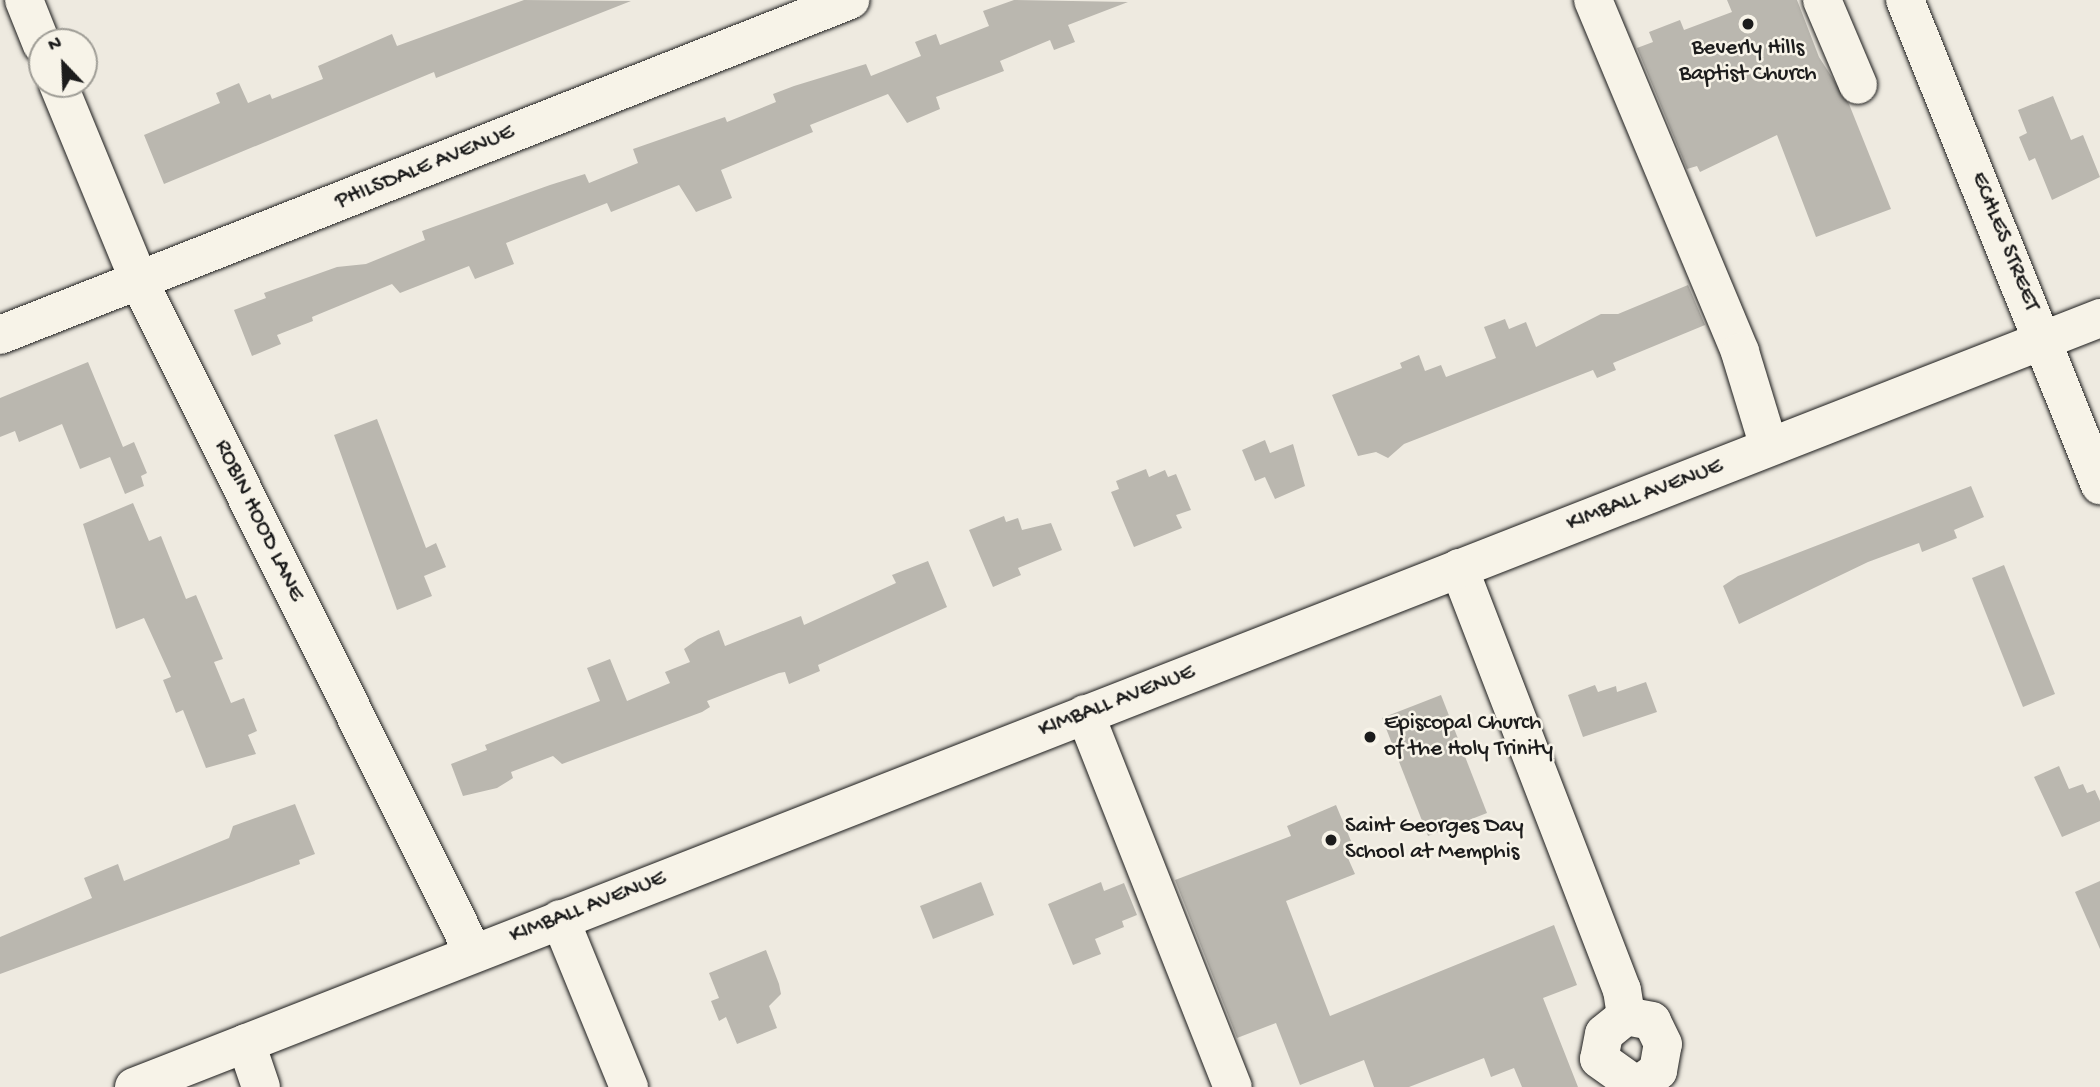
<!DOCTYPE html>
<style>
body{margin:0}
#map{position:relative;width:2100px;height:1087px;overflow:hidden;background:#eeeae0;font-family:"Gochi Hand",sans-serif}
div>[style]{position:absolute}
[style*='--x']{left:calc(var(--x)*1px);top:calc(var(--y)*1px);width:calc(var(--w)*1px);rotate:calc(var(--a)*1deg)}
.building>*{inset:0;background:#bab7af}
.roads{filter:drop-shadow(0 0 2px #1c1c1c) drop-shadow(0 0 2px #1c1c1c)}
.minor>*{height:38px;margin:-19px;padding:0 19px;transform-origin:19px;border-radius:19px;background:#f7f3e8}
.major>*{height:38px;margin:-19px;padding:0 19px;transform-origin:19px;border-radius:19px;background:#f7f3e8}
.dots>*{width:19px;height:19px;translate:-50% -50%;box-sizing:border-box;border:4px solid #f7f3e8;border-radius:50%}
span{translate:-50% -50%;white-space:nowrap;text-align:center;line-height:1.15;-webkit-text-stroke:5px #f7f3e8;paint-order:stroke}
.poi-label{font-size:23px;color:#1c1c1c}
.left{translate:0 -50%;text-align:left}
.street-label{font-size:23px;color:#1c1c1c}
.north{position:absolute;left:28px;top:28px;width:70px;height:70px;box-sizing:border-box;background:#f7f3e8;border:2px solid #9f9d96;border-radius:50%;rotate:337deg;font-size:19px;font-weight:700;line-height:28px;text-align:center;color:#1c1c1c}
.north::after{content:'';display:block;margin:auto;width:24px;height:32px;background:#1c1c1c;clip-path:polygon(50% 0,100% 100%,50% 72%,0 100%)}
</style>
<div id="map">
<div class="building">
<i style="clip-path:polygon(524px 0,631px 1px,436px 78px,434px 72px,164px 184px,144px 135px,220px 103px,216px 93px,239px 83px,248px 103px,270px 94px,272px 99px,323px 79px,318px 66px,392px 34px,397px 46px)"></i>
<i style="clip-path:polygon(1014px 0,1128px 2px,1068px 25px,1075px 42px,1054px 50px,1050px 40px,1000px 61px,1004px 71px,936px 97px,940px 109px,907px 123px,888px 94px,810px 125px,813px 132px,721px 170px,732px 198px,696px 212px,679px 185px,611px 212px,607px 203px,506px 243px,514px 264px,475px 279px,469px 266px,400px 293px,392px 284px,312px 317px,313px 321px,277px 335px,281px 344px,252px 356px,234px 310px,266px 298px,264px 293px,337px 267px,366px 264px,425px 240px,422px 231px,550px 185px,585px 174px,589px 183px,638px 163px,633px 149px,725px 117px,727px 122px,776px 102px,773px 94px,794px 86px,866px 64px,871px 76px,921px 56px,915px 42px,936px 34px,940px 45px,989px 26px,983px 11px)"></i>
<i style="clip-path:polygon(1727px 0,1797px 0,1819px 57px,1849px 104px,1891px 209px,1816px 237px,1777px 135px,1700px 172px,1697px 166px,1687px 169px,1637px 48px,1653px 42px,1649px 32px,1680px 20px,1684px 30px,1732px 12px)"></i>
<i style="clip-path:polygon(2053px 96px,2071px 140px,2083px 135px,2100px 177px,2052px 200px,2035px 158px,2029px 161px,2019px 137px,2027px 133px,2018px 110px)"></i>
<i style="clip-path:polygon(1688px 285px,1705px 325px,1613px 363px,1616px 370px,1597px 378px,1593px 370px,1404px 444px,1388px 458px,1376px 452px,1358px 456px,1332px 395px,1402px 368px,1400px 363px,1419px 355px,1425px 371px,1441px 365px,1446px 377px,1496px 358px,1484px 327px,1505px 319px,1509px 329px,1526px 322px,1536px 347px,1601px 314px,1618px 314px)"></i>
<i style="clip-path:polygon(88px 362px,123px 447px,134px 442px,147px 473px,141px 476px,144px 486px,125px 494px,110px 457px,80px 469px,62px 424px,19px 442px,15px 431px,0 437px,0 398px)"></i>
<i style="clip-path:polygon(377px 419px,426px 548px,436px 543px,446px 567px,424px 576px,432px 596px,397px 610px,334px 435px)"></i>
<i style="clip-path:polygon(1265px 440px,1270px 453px,1293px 444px,1305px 486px,1275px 499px,1265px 477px,1255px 481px,1242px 450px)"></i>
<i style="clip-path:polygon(1146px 469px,1149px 477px,1165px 470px,1168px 477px,1176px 474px,1191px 510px,1176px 515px,1182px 528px,1134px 547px,1111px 492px,1119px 489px,1116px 481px)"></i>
<i style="clip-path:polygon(1971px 486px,1984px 517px,1954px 530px,1957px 538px,1922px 552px,1919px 543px,1868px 562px,1739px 624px,1723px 586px,1738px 576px)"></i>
<i style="clip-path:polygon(133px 503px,149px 541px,161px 536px,186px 599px,196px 595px,223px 659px,214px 662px,231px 703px,244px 698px,257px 731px,248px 735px,256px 754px,206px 768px,183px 710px,176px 713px,163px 680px,171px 677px,144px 618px,116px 629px,83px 524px)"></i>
<i style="clip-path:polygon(1004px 516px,1006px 522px,1018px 518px,1022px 530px,1051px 523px,1062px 550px,1018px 568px,1021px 575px,993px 587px,969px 530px)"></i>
<i style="clip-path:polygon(928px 561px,947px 607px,818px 665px,820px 671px,789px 684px,785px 672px,779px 673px,707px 701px,710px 707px,702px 712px,562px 764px,553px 756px,511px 772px,513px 778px,497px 788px,463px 796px,451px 764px,487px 750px,485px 745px,600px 701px,587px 668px,610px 659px,627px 701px,670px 683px,665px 672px,690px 662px,684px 649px,698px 639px,719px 630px,725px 646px,801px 616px,804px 625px,896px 583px,892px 575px)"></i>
<i style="clip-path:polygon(2004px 565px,2055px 694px,2023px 707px,1972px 578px)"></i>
<i style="clip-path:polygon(1646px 682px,1657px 712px,1583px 737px,1568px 695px,1595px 685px,1598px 692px,1616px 686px,1617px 692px)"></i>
<i style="clip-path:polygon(1441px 695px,1487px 813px,1428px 836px,1382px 718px)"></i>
<i style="clip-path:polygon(2059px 766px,2069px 789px,2083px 784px,2087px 793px,2095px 790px,2100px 801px,2100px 821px,2062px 837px,2034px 777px)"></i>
<i style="clip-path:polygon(295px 804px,315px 854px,299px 860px,300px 864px,0 974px,0 937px,92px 898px,84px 878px,118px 864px,124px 881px,229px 838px,233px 826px)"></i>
<i style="clip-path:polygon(1336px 805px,1356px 853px,1347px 856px,1355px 874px,1286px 901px,1330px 1016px,1554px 925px,1577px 985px,1543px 998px,1578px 1087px,1522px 1087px,1514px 1068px,1491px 1077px,1484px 1058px,1409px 1087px,1374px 1087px,1364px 1060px,1300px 1085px,1276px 1023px,1237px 1038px,1175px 880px,1291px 836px,1287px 826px)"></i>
<i style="clip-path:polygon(2100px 881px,2100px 949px,2075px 892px)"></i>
<i style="clip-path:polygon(981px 882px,994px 915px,933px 939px,920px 906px)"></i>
<i style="clip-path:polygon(1101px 882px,1104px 891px,1124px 883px,1137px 915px,1122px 921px,1124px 927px,1095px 939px,1101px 954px,1073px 965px,1048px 904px)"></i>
<i style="clip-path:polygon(766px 950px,779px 984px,781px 994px,769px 1006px,777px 1028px,737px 1044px,726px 1017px,719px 1021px,711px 1001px,719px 998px,709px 973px)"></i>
</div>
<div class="roads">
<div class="minor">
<i style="--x:24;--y:0;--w:48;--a:68.2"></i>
<i style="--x:1593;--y:0;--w:381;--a:67.3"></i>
<i style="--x:1740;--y:352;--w:99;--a:73"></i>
<i style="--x:1822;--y:0;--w:92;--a:67"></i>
<i style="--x:1905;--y:0;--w:523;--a:68.1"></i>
<i style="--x:58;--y:84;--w:213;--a:67.6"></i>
<i style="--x:139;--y:281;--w:750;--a:63.54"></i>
<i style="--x:0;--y:335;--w:914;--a:-21.51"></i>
<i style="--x:1459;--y:568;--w:452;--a:68.9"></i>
<i style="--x:1622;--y:990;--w:26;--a:81"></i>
<i style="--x:1626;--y:1016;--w:28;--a:141"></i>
<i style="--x:1604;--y:1034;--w:25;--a:101"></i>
<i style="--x:1599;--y:1059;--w:47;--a:35.4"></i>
<i style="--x:1637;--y:1086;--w:26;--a:-36"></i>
<i style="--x:1658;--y:1071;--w:27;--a:-80"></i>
<i style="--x:1663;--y:1044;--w:25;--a:-116"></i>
<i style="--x:1652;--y:1021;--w:26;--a:-169"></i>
<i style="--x:1085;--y:714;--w:401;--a:68.4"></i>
<i style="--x:560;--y:919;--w:182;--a:67.7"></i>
<i style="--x:246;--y:1043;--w:46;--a:71.2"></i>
</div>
<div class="major">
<i style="--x:134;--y:1087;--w:2111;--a:-21.36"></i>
</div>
</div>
<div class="dots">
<i style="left:1748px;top:24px;background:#1c1c1c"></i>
<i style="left:1370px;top:737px;background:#1c1c1c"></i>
<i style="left:1331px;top:840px;background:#1c1c1c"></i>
</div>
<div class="poi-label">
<span style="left:1748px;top:62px">Beverly Hills<br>Baptist Church</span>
<span class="left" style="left:1384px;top:737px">Episcopal Church<br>of the Holy Trinity</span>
<span class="left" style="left:1345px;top:840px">Saint Georges Day<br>School at Memphis</span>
</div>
<div class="street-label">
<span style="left:425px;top:168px;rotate:-22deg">PHILSDALE AVENUE</span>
<span style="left:2004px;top:242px;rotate:68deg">ECHLES STREET</span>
<span style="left:1645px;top:496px;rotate:-21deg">KIMBALL AVENUE</span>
<span style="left:258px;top:521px;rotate:64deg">ROBIN HOOD LANE</span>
<span style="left:1117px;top:702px;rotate:-21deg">KIMBALL AVENUE</span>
<span style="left:588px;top:908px;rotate:-21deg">KIMBALL AVENUE</span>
</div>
<div class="north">N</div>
</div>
